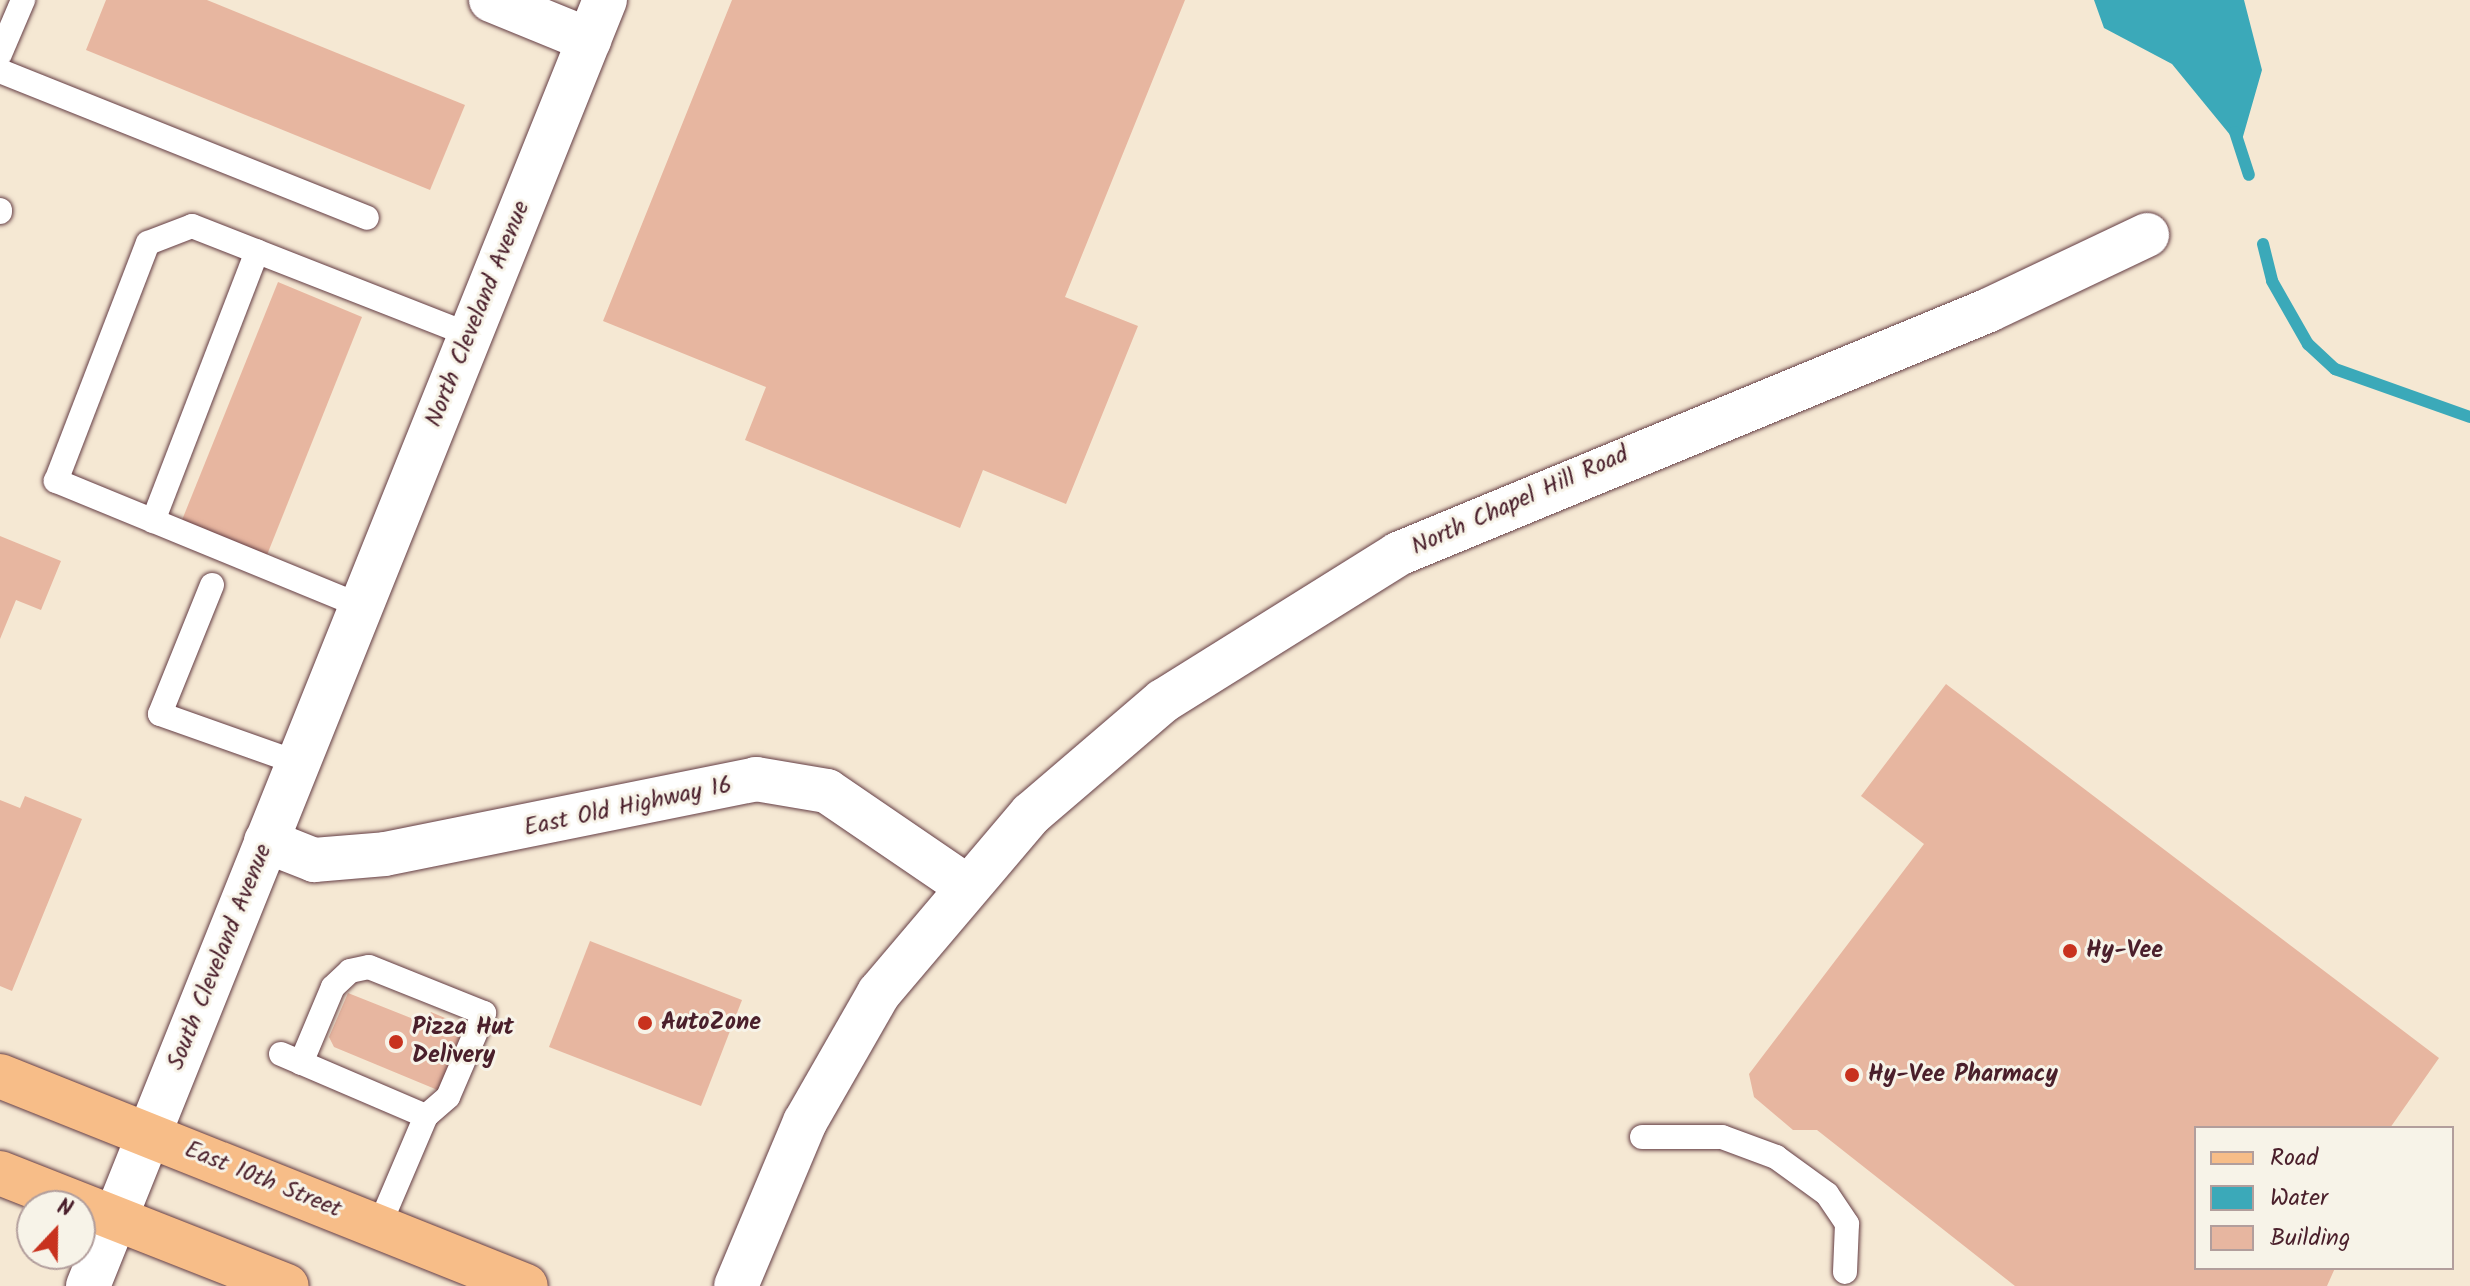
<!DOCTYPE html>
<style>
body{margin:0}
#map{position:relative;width:2470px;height:1286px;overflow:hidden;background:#f5e8d3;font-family:Kalam,sans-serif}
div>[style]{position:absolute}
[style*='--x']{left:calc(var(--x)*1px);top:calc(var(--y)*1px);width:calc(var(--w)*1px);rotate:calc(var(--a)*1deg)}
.water>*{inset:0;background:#3ba9b9}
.stream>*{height:12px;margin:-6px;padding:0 6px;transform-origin:6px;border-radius:6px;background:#3ba9b9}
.building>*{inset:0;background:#e7b6a0}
.roads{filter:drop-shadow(0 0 2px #643d44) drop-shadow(0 0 2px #643d44)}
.service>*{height:24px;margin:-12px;padding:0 12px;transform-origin:12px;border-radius:12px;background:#fff}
.minor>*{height:44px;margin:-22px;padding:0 22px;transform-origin:22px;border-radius:22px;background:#fff}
.tertiary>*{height:44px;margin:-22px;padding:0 22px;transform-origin:22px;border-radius:22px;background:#fff}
.primary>*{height:44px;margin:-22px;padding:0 22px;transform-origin:22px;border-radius:22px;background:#f7bd88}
.dots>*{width:22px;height:22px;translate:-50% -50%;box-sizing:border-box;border:4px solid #f7f3e8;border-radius:50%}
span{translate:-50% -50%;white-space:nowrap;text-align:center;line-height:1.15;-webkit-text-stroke:6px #f7f3e8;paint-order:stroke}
.street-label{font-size:24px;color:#4a1f2b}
.poi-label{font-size:24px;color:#4a1f2b;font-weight:700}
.left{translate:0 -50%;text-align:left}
.legend{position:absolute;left:2194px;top:1126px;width:260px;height:144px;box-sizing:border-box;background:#f7f3e8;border:2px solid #b29e9c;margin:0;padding:10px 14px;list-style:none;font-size:24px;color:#4a1f2b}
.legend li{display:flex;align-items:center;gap:16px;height:40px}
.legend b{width:40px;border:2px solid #b29e9c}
.north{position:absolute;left:16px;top:1190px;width:80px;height:80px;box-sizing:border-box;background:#f7f3e8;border:2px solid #b29e9c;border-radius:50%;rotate:22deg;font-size:22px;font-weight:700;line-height:32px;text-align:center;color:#4a1f2b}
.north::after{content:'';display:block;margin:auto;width:28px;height:36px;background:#c8321e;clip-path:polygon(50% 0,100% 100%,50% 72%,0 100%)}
</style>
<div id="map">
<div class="water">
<i style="clip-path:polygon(2094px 0,2244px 0,2262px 70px,2240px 147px,2172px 64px,2104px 28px)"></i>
</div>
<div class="stream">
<i style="--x:2235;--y:132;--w:45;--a:72"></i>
<i style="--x:2263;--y:244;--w:38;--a:76"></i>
<i style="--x:2272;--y:281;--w:73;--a:60.3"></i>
<i style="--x:2308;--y:344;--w:37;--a:43"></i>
<i style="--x:2335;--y:369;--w:143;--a:19.6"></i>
</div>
<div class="building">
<i style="clip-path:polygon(106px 0,207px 0,465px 105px,430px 190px,86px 50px)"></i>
<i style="clip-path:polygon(732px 0,1185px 0,1065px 297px,1138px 326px,1066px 504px,983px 470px,960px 528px,745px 440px,766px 387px,603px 321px)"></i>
<i style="clip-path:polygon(278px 282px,362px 317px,265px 560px,180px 525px)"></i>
<i style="clip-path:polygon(0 536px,61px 561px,41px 610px,16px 600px,0 639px)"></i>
<i style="clip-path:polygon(1946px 684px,2439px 1058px,2390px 1128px,2196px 1128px,2196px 1268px,2335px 1268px,2327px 1286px,2015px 1286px,1817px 1130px,1793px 1130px,1754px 1097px,1749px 1074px,1924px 844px,1861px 796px)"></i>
<i style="clip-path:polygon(25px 796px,82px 819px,12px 991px,0 986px,0 800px,20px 808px)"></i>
<i style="clip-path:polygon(590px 941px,742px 1000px,701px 1106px,549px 1047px)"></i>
<i style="clip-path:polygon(348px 993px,426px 1024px,431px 1012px,466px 1027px,440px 1091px,334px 1047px,329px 1037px)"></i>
</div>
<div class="roads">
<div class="service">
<i style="--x:0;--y:54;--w:59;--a:-66.9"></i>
<i style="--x:0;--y:71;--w:395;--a:21.8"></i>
<i style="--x:0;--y:210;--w:2;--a:90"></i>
<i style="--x:153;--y:521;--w:289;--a:-68.9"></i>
<i style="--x:212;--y:585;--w:139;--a:112"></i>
<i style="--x:160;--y:714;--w:146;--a:19.5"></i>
<i style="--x:361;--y:606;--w:330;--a:-157.7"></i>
<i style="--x:56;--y:481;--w:255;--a:-68.9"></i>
<i style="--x:148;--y:243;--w:47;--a:-21.1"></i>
<i style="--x:192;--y:226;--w:299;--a:21.4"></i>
<i style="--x:281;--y:1054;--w:158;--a:23.2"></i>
<i style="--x:426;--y:1116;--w:120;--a:113.1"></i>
<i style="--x:301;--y:1063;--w:82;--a:-67.2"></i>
<i style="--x:333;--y:987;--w:23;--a:-43"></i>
<i style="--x:350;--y:971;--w:19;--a:-12"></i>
<i style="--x:369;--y:967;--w:124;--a:21.8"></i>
<i style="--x:484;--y:1013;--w:91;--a:113.2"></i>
<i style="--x:448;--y:1097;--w:29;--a:139"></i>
<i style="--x:1642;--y:1137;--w:80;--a:0"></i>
<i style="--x:1722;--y:1137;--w:58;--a:20.3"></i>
<i style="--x:1776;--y:1157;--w:63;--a:36"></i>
<i style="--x:1827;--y:1194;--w:36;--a:56"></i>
<i style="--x:1847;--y:1224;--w:48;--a:92.4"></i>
</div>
<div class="minor">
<i style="--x:491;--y:0;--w:106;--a:22.2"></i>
<i style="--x:266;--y:841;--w:52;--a:21.6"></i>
<i style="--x:314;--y:860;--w:71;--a:-4.8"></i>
<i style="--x:385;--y:854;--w:379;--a:-11.4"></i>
<i style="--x:756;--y:779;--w:72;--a:9.6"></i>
<i style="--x:827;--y:791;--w:167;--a:34.3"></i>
<i style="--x:736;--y:1286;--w:178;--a:-67.2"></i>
<i style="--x:805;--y:1122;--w:149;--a:-60.2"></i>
<i style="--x:879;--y:993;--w:235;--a:-49.7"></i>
<i style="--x:1031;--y:814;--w:174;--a:-40.6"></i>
<i style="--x:1163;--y:701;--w:277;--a:-32"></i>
<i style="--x:1398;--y:554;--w:639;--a:-22.43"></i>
<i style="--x:1989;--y:310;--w:175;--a:-25.4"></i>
</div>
<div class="tertiary">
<i style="--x:88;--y:1286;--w:1386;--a:-68.1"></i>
</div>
<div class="primary">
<i style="--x:0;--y:1076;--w:566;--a:21.76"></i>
<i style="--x:0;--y:1173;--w:308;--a:21.5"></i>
</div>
</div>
<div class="dots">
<i style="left:2070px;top:951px;background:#c8321e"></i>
<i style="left:645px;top:1023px;background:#c8321e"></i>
<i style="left:396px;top:1042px;background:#c8321e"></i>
<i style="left:1852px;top:1075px;background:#c8321e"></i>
</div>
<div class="street-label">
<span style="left:478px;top:314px;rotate:-68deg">North Cleveland Avenue</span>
<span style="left:1520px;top:501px;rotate:-24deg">North Chapel Hill Road</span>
<span style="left:628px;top:807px;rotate:-12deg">East Old Highway 16</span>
<span style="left:220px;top:957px;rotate:-68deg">South Cleveland Avenue</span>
<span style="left:263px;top:1180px;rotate:22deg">East 10th Street</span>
</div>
<div class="poi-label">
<span class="left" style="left:2086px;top:951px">Hy-Vee</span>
<span class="left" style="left:661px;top:1023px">AutoZone</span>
<span class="left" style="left:412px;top:1042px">Pizza Hut<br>Delivery</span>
<span class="left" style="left:1868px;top:1075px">Hy-Vee Pharmacy</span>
</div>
<ul class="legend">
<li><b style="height:10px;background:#f7bd88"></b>Road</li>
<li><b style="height:22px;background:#3ba9b9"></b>Water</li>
<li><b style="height:22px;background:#e7b6a0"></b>Building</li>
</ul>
<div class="north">N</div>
</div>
